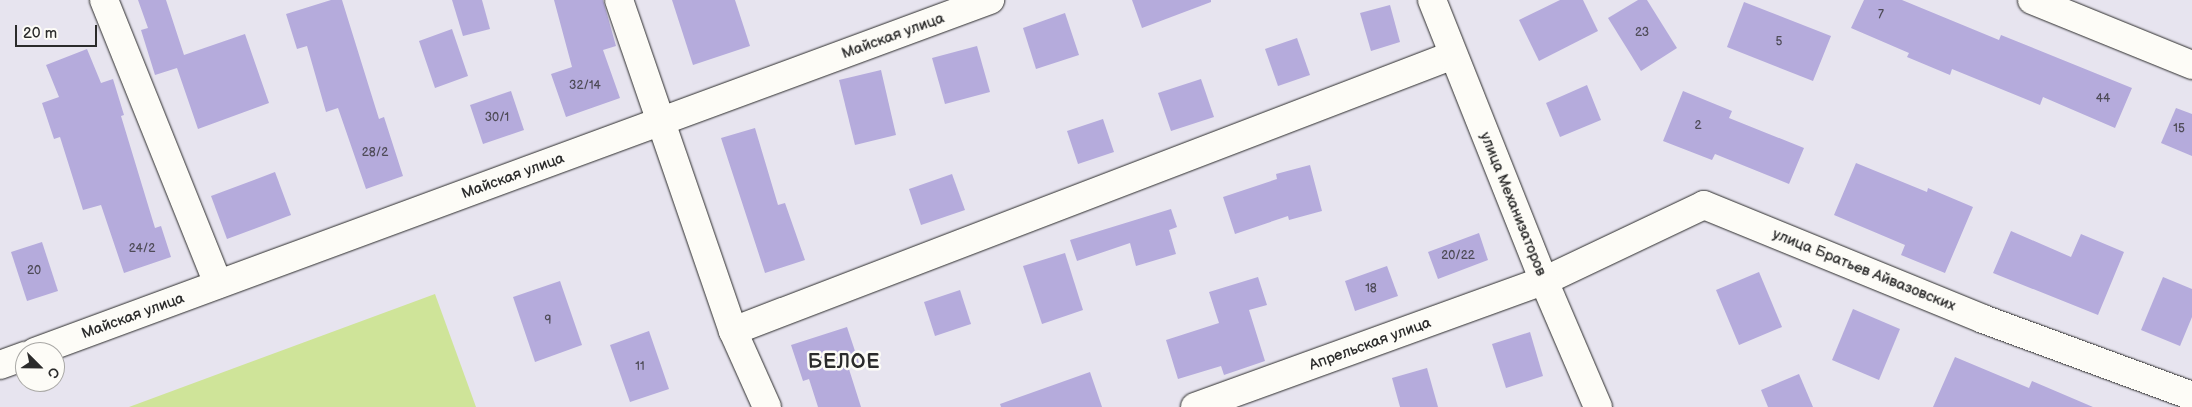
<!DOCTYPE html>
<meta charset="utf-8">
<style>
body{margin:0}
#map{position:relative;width:2192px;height:407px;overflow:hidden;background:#e7e4ef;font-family:"Balsamiq Sans",sans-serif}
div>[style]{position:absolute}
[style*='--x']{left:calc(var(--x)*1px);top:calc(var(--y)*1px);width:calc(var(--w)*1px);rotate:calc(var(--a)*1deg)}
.green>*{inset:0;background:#cfe499}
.building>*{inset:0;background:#b5abdc}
.roads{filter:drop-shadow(0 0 1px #2b2b2b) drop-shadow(0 0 1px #2b2b2b)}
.minor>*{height:28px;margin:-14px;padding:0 14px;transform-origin:14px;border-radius:14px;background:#fdfcf7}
.tertiary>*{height:28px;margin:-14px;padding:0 14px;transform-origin:14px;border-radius:14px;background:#fdfcf7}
span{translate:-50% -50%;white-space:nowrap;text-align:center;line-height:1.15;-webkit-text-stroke:5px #fdfcf7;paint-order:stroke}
.number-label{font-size:12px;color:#4e4b57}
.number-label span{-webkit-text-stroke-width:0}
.street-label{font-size:15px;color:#2b2b2b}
.district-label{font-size:20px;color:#2b2b2b;font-weight:700;letter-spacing:1px}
.north{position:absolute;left:15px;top:342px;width:50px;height:50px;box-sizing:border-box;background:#fdfcf7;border:1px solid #a9a8a5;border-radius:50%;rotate:113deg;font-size:14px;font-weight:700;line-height:20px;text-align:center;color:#2b2b2b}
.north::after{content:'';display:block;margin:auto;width:18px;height:22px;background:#2b2b2b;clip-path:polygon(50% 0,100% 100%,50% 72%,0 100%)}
.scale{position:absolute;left:15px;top:25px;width:82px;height:22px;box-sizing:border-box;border:2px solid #2b2b2b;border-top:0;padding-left:6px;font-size:15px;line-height:18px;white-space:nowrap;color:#2b2b2b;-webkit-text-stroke:4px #fdfcf7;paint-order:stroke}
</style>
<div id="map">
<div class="green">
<i style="clip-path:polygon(435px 294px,476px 407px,129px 407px)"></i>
</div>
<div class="building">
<i style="clip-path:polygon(138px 0,166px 0,184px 55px,245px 34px,269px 103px,198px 129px,177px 68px,155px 75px,141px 30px,148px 28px)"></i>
<i style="clip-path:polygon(331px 0,342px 0,379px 119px,384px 117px,403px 176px,366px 189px,338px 108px,326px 112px,307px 46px,297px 49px,286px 14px)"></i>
<i style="clip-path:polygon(452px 0,482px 0,490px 29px,463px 36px)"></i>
<i style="clip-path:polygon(554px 0,603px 0,616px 46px,603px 50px,620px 98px,566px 117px,551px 74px,572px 67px)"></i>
<i style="clip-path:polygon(672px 0,735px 0,750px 46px,693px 65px)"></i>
<i style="clip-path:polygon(1132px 0,1211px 0,1211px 2px,1142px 28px)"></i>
<i style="clip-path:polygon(1560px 0,1583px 0,1598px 31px,1539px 61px,1519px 20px)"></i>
<i style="clip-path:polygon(1638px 0,1647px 0,1677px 48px,1641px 71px,1608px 18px)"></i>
<i style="clip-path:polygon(1864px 0,1902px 0,1999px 40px,2001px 35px,2132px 88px,2115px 128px,2043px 97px,2040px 105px,1952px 69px,1950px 75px,1907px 57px,1909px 53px,1851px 28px)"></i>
<i style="clip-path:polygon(1744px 2px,1831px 36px,1813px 81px,1727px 47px)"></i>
<i style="clip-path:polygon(1390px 5px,1400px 42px,1371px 51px,1360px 13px)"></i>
<i style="clip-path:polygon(1065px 13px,1079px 55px,1036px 69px,1023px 28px)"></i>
<i style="clip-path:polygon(452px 29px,468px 76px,435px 88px,419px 41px)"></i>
<i style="clip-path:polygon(1297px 38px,1310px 75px,1278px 86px,1265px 49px)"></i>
<i style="clip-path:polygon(977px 46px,990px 92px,945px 104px,932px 58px)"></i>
<i style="clip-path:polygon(87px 49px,101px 83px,113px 79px,124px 115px,121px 116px,155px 228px,161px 226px,171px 257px,124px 273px,101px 205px,83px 210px,60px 137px,54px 139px,42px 103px,59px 97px,46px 65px)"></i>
<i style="clip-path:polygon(881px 70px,896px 135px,855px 145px,839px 80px)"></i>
<i style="clip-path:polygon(1201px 79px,1214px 117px,1171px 131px,1158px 93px)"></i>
<i style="clip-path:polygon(1587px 85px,1601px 120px,1560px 137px,1546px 103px)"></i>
<i style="clip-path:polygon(511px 91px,524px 130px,483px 144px,470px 105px)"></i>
<i style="clip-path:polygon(1683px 91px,1732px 111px,1729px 118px,1804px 148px,1789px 184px,1715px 154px,1712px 160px,1663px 141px)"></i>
<i style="clip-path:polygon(2176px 108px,2192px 114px,2192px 156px,2161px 143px)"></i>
<i style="clip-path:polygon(1103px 119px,1114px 152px,1078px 164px,1067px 131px)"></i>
<i style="clip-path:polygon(755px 128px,778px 205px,785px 203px,805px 260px,765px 273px,721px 138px)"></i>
<i style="clip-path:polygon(1856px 163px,1927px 192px,1928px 188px,1973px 207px,1945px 273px,1901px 255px,1905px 245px,1834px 215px)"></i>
<i style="clip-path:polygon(1310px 165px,1322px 211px,1289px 220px,1288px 216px,1235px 234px,1223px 197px,1277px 179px,1276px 174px)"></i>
<i style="clip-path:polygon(275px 172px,291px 215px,227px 239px,211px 196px)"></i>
<i style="clip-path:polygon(952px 174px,965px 210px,921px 225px,909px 189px)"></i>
<i style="clip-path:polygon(1171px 209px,1177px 227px,1169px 230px,1176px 254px,1136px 266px,1130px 243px,1077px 261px,1070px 240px)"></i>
<i style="clip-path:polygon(2011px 231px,2071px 257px,2081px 234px,2124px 252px,2098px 315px,1993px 273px)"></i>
<i style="clip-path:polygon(1479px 233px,1488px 260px,1438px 279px,1428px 252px)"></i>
<i style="clip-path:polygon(42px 242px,58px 291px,27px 301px,11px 252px)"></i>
<i style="clip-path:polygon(1065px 253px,1083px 310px,1042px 324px,1023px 266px)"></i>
<i style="clip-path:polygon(1387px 266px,1398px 296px,1355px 311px,1345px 281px)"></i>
<i style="clip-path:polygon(1759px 272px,1782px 327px,1739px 345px,1716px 290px)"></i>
<i style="clip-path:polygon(1258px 277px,1267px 305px,1249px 310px,1265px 361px,1224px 375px,1221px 366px,1178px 379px,1166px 340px,1219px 323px,1209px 292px)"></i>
<i style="clip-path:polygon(2163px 277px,2192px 289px,2192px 317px,2180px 346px,2141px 330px)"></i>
<i style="clip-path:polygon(560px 281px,582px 345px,535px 362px,513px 297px)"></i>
<i style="clip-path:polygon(960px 290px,971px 324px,935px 336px,924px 302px)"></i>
<i style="clip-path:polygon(1853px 309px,1900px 329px,1879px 380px,1832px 360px)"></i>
<i style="clip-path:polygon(847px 327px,859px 363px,848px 366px,861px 407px,818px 407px,809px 379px,803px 381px,791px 345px)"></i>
<i style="clip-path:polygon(649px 331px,669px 389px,630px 402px,610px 345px)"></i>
<i style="clip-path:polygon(1530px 332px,1543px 376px,1506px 388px,1492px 344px)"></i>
<i style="clip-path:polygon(1955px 357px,2029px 388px,2032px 381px,2093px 407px,1933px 407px)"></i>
<i style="clip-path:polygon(1427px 368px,1438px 407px,1400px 407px,1392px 378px)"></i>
<i style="clip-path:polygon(1090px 372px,1102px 407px,1001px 407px,1000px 404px)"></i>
<i style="clip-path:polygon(1799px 374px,1813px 407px,1768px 407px,1761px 390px)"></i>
</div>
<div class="roads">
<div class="minor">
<i style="--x:104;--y:0;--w:306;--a:68.1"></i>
<i style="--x:619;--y:0;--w:350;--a:71"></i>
<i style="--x:733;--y:331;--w:83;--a:65.9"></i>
<i style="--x:2032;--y:0;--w:173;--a:22.1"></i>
<i style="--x:733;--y:331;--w:771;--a:-20.97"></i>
<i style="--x:1195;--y:407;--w:371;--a:-19.9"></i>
<i style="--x:1544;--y:281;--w:177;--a:-25.4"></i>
<i style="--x:1704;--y:205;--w:301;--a:22.2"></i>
<i style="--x:1983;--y:319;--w:223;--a:20.2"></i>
</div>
<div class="tertiary">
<i style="--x:1432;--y:0;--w:302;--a:68.3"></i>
<i style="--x:1544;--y:281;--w:137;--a:66.8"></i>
<i style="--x:35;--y:352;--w:1018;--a:-20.23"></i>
<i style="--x:0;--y:365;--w:27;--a:-20"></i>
</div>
</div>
<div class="number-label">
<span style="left:1881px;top:15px">7</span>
<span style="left:1642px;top:33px">23</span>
<span style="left:1779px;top:42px">5</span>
<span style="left:585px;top:86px">32/14</span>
<span style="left:2103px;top:99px">44</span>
<span style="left:497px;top:118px">30/1</span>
<span style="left:1698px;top:126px">2</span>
<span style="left:2179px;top:129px">15</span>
<span style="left:375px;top:153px">28/2</span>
<span style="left:142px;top:249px">24/2</span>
<span style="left:1458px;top:256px">20/22</span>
<span style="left:34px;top:271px">20</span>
<span style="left:1371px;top:289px">18</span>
<span style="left:548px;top:321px">9</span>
<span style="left:640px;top:367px">11</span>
</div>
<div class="street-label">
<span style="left:893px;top:36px;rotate:-20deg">Майская улица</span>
<span style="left:513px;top:176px;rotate:-20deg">Майская улица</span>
<span style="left:1513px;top:204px;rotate:68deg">улица Механизаторов</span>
<span style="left:1864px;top:270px;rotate:22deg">улица Братьев Айвазовских</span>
<span style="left:133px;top:316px;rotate:-20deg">Майская улица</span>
<span style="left:1370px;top:344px;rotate:-20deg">Апрельская улица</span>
</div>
<div class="district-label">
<span style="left:844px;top:362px">БЕЛОЕ</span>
</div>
<div class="north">С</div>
<div class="scale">20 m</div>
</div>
